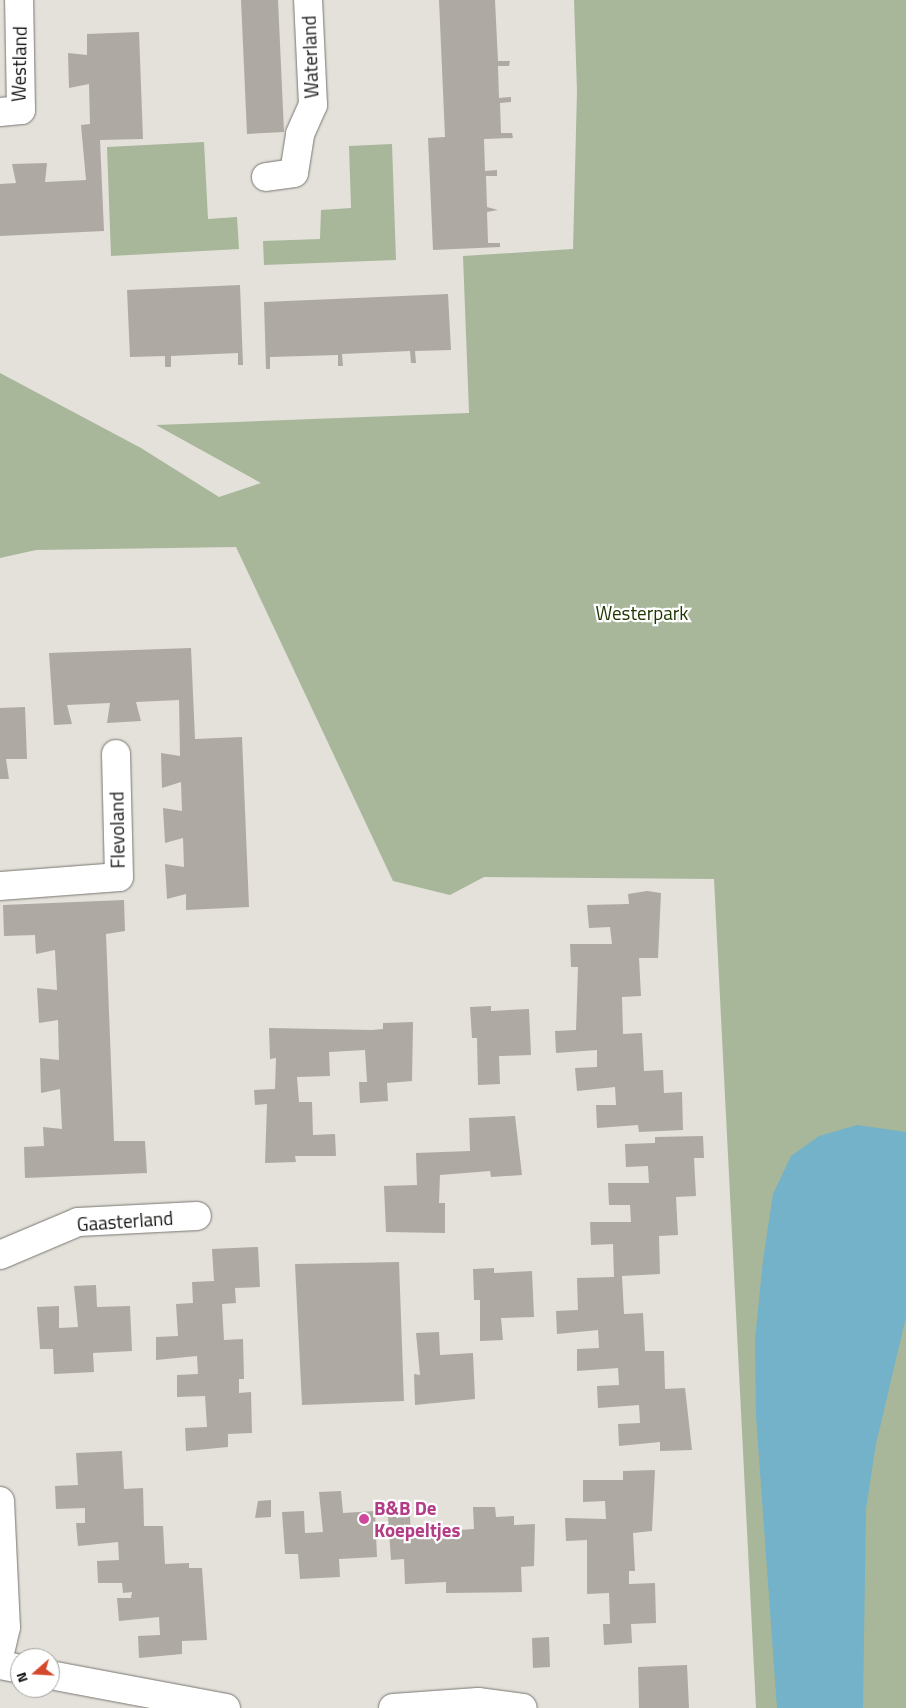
<!DOCTYPE html>
<style>
body{margin:0}
#map{position:relative;width:906px;height:1708px;overflow:hidden;background:#e3e1da;font-family:"Titillium Web",sans-serif}
div>[style]{position:absolute}
[style*='--x']{left:calc(var(--x)*1px);top:calc(var(--y)*1px);width:calc(var(--w)*1px);rotate:calc(var(--a)*1deg)}
.green>*{inset:0;background:#a8b79a}
.water>*{inset:0;background:#73b2c8}
.building>*{inset:0;background:#aea9a3}
.roads{filter:drop-shadow(0 0 1px #797771) drop-shadow(0 0 1px #797771)}
.minor>*{height:28px;margin:-14px;padding:0 14px;transform-origin:14px;border-radius:14px;background:#fff}
.tertiary>*{height:28px;margin:-14px;padding:0 14px;transform-origin:14px;border-radius:14px;background:#fff}
.dots>*{width:14px;height:14px;translate:-50% -50%;box-sizing:border-box;border:2px solid #fff;border-radius:50%}
span{translate:-50% -50%;white-space:nowrap;text-align:center;line-height:1.15;-webkit-text-stroke:4.5px #fff;paint-order:stroke}
.street-label{font-size:19px;color:#151412}
.park-label{font-size:19px;color:#213701}
.hotel-label{font-size:19px;color:#b23c85;font-weight:700}
.left{translate:0 -50%;text-align:left}
.north{position:absolute;left:10px;top:1648px;width:50px;height:50px;box-sizing:border-box;background:#fff;border:1px solid #a1a1a0;border-radius:50%;rotate:251deg;font-size:14px;font-weight:700;line-height:20px;text-align:center;color:#151412}
.north::after{content:'';display:block;margin:auto;width:18px;height:22px;background:#d4492c;clip-path:polygon(50% 0,100% 100%,50% 72%,0 100%)}
</style>
<div id="map">
<div class="green">
<i style="clip-path:polygon(574px 0,906px 0,906px 1708px,756px 1708px,714px 879px,484px 877px,450px 895px,393px 881px,236px 547px,36px 550px,0 558px,0 373px,141px 448px,219px 497px,261px 483px,156px 425px,469px 413px,463px 256px,573px 249px,577px 91px)"></i>
<i style="clip-path:polygon(204px 142px,208px 219px,237px 217px,239px 249px,111px 256px,107px 147px)"></i>
<i style="clip-path:polygon(392px 144px,396px 260px,264px 265px,263px 241px,320px 239px,321px 210px,351px 208px,349px 146px)"></i>
</div>
<div class="water">
<i style="clip-path:polygon(857px 1125px,906px 1132px,906px 1317px,876px 1444px,866px 1509px,863px 1708px,777px 1708px,756px 1416px,755px 1339px,763px 1260px,773px 1194px,791px 1156px,819px 1136px)"></i>
</div>
<div class="building">
<i style="clip-path:polygon(241px 0,278px 0,284px 132px,247px 134px)"></i>
<i style="clip-path:polygon(439px 0,495px 0,498px 61px,510px 61px,509px 66px,498px 66px,499px 98px,511px 97px,511px 102px,500px 103px,501px 133px,512px 133px,513px 138px,484px 139px,485px 171px,497px 170px,497px 176px,486px 176px,487px 207px,498px 210px,487px 212px,488px 243px,500px 243px,500px 247px,433px 250px,428px 138px,445px 137px)"></i>
<i style="clip-path:polygon(139px 32px,143px 139px,100px 140px,104px 231px,0 236px,0 184px,16px 183px,12px 164px,47px 163px,45px 182px,86px 180px,81px 125px,90px 124px,89px 84px,69px 88px,68px 53px,87px 55px,87px 34px)"></i>
<i style="clip-path:polygon(240px 285px,243px 365px,238px 365px,238px 353px,171px 356px,171px 367px,165px 367px,165px 356px,130px 357px,127px 290px)"></i>
<i style="clip-path:polygon(448px 294px,451px 350px,415px 351px,416px 363px,411px 363px,410px 351px,342px 354px,343px 366px,338px 366px,338px 355px,270px 357px,270px 369px,266px 369px,264px 302px)"></i>
<i style="clip-path:polygon(191px 648px,195px 739px,242px 737px,249px 907px,186px 910px,186px 894px,167px 899px,165px 864px,184px 867px,183px 838px,165px 843px,163px 808px,182px 811px,181px 782px,162px 788px,161px 753px,180px 756px,179px 700px,136px 702px,141px 721px,107px 723px,110px 703px,67px 705px,72px 724px,54px 725px,49px 653px)"></i>
<i style="clip-path:polygon(25px 707px,27px 759px,6px 759px,9px 779px,0 779px,0 708px)"></i>
<i style="clip-path:polygon(647px 891px,661px 893px,658px 958px,639px 958px,641px 996px,622px 997px,623px 1034px,642px 1033px,644px 1071px,663px 1070px,664px 1093px,682px 1092px,683px 1130px,639px 1132px,638px 1125px,597px 1128px,596px 1105px,616px 1105px,615px 1087px,577px 1091px,575px 1068px,597px 1067px,597px 1050px,556px 1053px,555px 1031px,576px 1030px,578px 967px,571px 967px,570px 944px,612px 944px,610px 927px,589px 928px,587px 905px,629px 904px,628px 894px)"></i>
<i style="clip-path:polygon(124px 900px,125px 931px,106px 934px,114px 1141px,145px 1141px,147px 1173px,25px 1178px,24px 1147px,44px 1146px,43px 1127px,62px 1129px,60px 1089px,41px 1093px,40px 1058px,59px 1060px,58px 1020px,39px 1023px,38px 1006px,37px 988px,57px 990px,55px 950px,36px 954px,35px 935px,4px 936px,3px 905px)"></i>
<i style="clip-path:polygon(491px 1006px,491px 1011px,529px 1009px,531px 1055px,499px 1056px,500px 1084px,478px 1085px,477px 1038px,472px 1038px,470px 1007px)"></i>
<i style="clip-path:polygon(413px 1022px,412px 1081px,387px 1083px,388px 1101px,360px 1103px,359px 1082px,367px 1082px,365px 1050px,329px 1052px,330px 1076px,297px 1077px,299px 1102px,312px 1102px,313px 1135px,335px 1134px,336px 1156px,295px 1156px,296px 1162px,265px 1163px,267px 1104px,255px 1105px,254px 1090px,275px 1089px,276px 1058px,270px 1059px,269px 1028px,372px 1030px,383px 1029px,383px 1023px)"></i>
<i style="clip-path:polygon(515px 1116px,522px 1175px,491px 1177px,490px 1171px,440px 1175px,439px 1203px,445px 1203px,445px 1233px,386px 1232px,384px 1186px,417px 1185px,416px 1153px,470px 1151px,469px 1118px)"></i>
<i style="clip-path:polygon(703px 1136px,704px 1158px,694px 1158px,696px 1196px,676px 1197px,678px 1235px,659px 1236px,660px 1274px,622px 1276px,624px 1314px,643px 1313px,645px 1351px,664px 1351px,665px 1389px,685px 1388px,692px 1450px,660px 1451px,660px 1442px,619px 1446px,618px 1424px,640px 1423px,639px 1405px,598px 1408px,597px 1386px,619px 1385px,618px 1368px,577px 1371px,577px 1349px,599px 1348px,598px 1330px,557px 1334px,556px 1311px,578px 1310px,577px 1278px,614px 1277px,613px 1244px,591px 1245px,590px 1222px,631px 1222px,630px 1205px,609px 1205px,608px 1183px,649px 1183px,648px 1166px,626px 1167px,625px 1144px,655px 1143px,655px 1137px)"></i>
<i style="clip-path:polygon(258px 1247px,260px 1287px,235px 1288px,236px 1303px,222px 1304px,224px 1340px,243px 1339px,244px 1379px,239px 1379px,239px 1393px,251px 1392px,252px 1433px,228px 1434px,228px 1447px,186px 1451px,185px 1428px,207px 1427px,205px 1396px,177px 1397px,177px 1375px,198px 1374px,197px 1356px,156px 1360px,156px 1337px,178px 1336px,176px 1304px,193px 1303px,192px 1282px,214px 1281px,212px 1249px)"></i>
<i style="clip-path:polygon(399px 1262px,404px 1401px,302px 1405px,295px 1264px)"></i>
<i style="clip-path:polygon(494px 1268px,494px 1273px,532px 1271px,534px 1317px,501px 1318px,503px 1340px,480px 1341px,480px 1300px,474px 1300px,473px 1269px)"></i>
<i style="clip-path:polygon(96px 1285px,97px 1307px,130px 1306px,132px 1351px,93px 1353px,94px 1372px,54px 1374px,53px 1349px,40px 1349px,37px 1307px,59px 1306px,59px 1328px,78px 1327px,74px 1286px)"></i>
<i style="clip-path:polygon(439px 1332px,440px 1355px,473px 1353px,475px 1399px,415px 1405px,414px 1374px,420px 1375px,416px 1333px)"></i>
<i style="clip-path:polygon(122px 1451px,124px 1489px,143px 1488px,144px 1526px,163px 1526px,165px 1564px,189px 1563px,189px 1568px,202px 1568px,207px 1640px,182px 1641px,182px 1654px,139px 1658px,138px 1636px,160px 1635px,159px 1617px,119px 1621px,117px 1598px,131px 1598px,132px 1592px,123px 1593px,122px 1583px,98px 1583px,97px 1561px,119px 1560px,118px 1542px,78px 1546px,76px 1523px,85px 1523px,85px 1508px,56px 1509px,55px 1486px,78px 1485px,76px 1453px)"></i>
<i style="clip-path:polygon(655px 1470px,652px 1531px,633px 1533px,635px 1571px,629px 1571px,629px 1584px,655px 1583px,656px 1623px,631px 1624px,632px 1643px,604px 1645px,603px 1624px,610px 1624px,609px 1593px,587px 1594px,587px 1540px,566px 1541px,565px 1518px,606px 1519px,605px 1501px,583px 1502px,583px 1480px,623px 1480px,623px 1471px)"></i>
<i style="clip-path:polygon(341px 1491px,343px 1513px,375px 1511px,377px 1557px,339px 1559px,340px 1577px,300px 1579px,298px 1554px,285px 1554px,282px 1512px,304px 1511px,305px 1533px,323px 1532px,319px 1492px)"></i>
<i style="clip-path:polygon(271px 1500px,271px 1517px,255px 1518px,258px 1501px)"></i>
<i style="clip-path:polygon(473px 1507px,495px 1507px,496px 1517px,514px 1516px,514px 1525px,535px 1524px,534px 1566px,521px 1567px,522px 1592px,446px 1593px,446px 1582px,405px 1584px,404px 1559px,391px 1560px,388px 1517px,410px 1516px,411px 1538px,441px 1536px,441px 1531px,474px 1529px)"></i>
<i style="clip-path:polygon(549px 1637px,550px 1667px,533px 1668px,532px 1638px)"></i>
<i style="clip-path:polygon(687px 1665px,689px 1708px,639px 1708px,638px 1667px)"></i>
</div>
<div class="roads">
<div class="minor">
<i style="--x:0;--y:112;--w:21;--a:-5"></i>
<i style="--x:21;--y:110;--w:110;--a:-91"></i>
<i style="--x:266;--y:177;--w:28;--a:-8"></i>
<i style="--x:294;--y:173;--w:39;--a:-81"></i>
<i style="--x:300;--y:134;--w:32;--a:-66"></i>
<i style="--x:313;--y:105;--w:105;--a:-92.7"></i>
<i style="--x:0;--y:886;--w:119;--a:-4.3"></i>
<i style="--x:119;--y:877;--w:123;--a:-91.4"></i>
<i style="--x:0;--y:1255;--w:85;--a:-22.9"></i>
<i style="--x:78;--y:1222;--w:119;--a:-2.9"></i>
<i style="--x:0;--y:1665;--w:20;--a:11"></i>
<i style="--x:50;--y:1675;--w:179;--a:10.6"></i>
<i style="--x:393;--y:1708;--w:85;--a:-4"></i>
<i style="--x:478;--y:1702;--w:45;--a:7.6"></i>
</div>
<div class="tertiary">
<i style="--x:0;--y:1501;--w:126;--a:87.3"></i>
<i style="--x:6;--y:1627;--w:28;--a:103"></i>
</div>
</div>
<div class="dots">
<i style="left:364px;top:1519px;background:#d1479c"></i>
</div>
<div class="street-label">
<span style="left:310px;top:57px;rotate:-92deg">Waterland</span>
<span style="left:19px;top:64px;rotate:-89deg">Westland</span>
<span style="left:117px;top:830px;rotate:-91deg">Flevoland</span>
<span style="left:125px;top:1221px;rotate:-4deg">Gaasterland</span>
</div>
<div class="park-label">
<span style="left:642px;top:613px">Westerpark</span>
</div>
<div class="hotel-label">
<span class="left" style="left:374px;top:1519px">B&amp;B De<br>Koepeltjes</span>
</div>
<div class="north">N</div>
</div>
